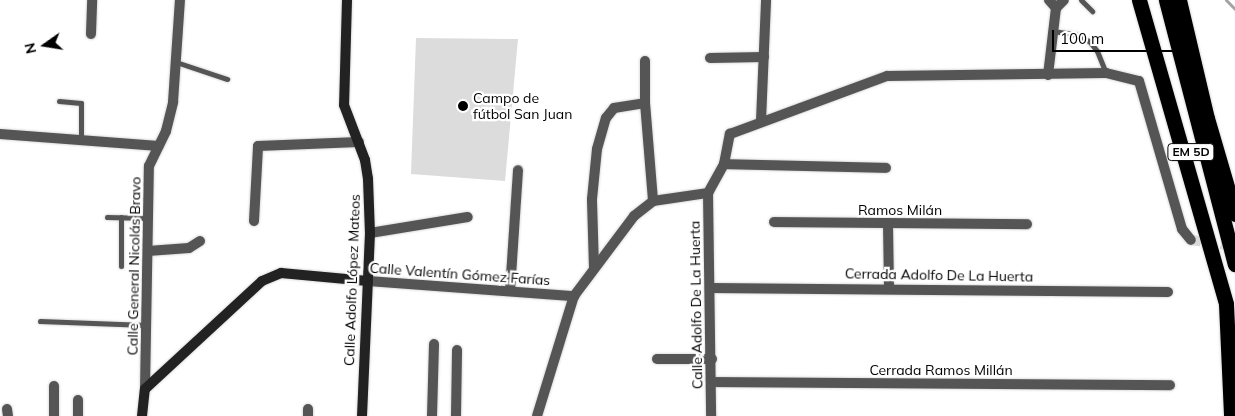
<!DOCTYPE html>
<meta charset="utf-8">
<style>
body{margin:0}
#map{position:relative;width:1235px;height:416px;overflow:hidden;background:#fff;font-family:Mulish,sans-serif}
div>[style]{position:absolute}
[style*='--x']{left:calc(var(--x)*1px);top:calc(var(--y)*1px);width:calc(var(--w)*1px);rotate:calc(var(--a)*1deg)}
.green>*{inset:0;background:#dcdcdc}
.stream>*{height:3px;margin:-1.5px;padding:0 1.5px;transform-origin:1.5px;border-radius:1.5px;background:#a3a3a3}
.street-tunnel>*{height:10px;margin-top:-5px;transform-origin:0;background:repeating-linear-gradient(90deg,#d9d9d9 0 10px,transparent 0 15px)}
.roads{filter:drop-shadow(0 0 1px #dbdbdb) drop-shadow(0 0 1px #dbdbdb)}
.lane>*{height:5px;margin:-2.5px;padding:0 2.5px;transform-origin:2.5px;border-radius:2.5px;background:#555}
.street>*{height:10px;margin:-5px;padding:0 5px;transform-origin:5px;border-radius:5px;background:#555}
.secondary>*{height:10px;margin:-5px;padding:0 5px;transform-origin:5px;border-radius:5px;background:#222}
.highway>*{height:15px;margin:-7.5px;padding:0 7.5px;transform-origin:7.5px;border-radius:7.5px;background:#000}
.dots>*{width:14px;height:14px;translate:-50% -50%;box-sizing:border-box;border:2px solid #fff;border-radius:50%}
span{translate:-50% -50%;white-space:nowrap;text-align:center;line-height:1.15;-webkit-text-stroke:4.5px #fff;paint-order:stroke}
.shield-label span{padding:1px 4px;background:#fff;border:1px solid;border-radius:4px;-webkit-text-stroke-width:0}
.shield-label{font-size:12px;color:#000;font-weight:700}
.poi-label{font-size:14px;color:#000}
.left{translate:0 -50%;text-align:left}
.street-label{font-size:14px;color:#000}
.north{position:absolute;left:20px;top:20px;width:50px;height:50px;-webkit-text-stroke:4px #fff;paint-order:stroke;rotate:257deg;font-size:14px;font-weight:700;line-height:20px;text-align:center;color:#000}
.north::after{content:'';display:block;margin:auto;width:18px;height:22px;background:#000;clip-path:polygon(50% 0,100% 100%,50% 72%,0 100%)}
.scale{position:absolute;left:1052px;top:30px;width:141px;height:22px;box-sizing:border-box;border:2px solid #000;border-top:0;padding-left:6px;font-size:15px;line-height:18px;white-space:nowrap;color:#000;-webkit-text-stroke:4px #fff;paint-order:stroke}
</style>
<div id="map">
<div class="green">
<i style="clip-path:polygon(416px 38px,518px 39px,505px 181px,411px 174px)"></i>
</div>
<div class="stream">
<i style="--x:1226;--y:0;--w:13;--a:45"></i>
</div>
<div class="street-tunnel">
<i style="--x:1191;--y:240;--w:43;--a:7.9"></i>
</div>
<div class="roads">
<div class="lane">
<i style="--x:1081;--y:0;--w:16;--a:45"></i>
<i style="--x:1053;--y:31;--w:24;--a:9"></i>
<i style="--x:1077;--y:35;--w:13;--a:27"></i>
<i style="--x:1089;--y:41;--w:13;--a:51"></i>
<i style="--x:1097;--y:51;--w:24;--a:68"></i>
<i style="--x:176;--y:62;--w:54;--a:18.4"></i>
<i style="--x:59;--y:101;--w:22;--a:5"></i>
<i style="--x:81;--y:103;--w:37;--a:90"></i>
<i style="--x:107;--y:217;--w:41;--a:1.4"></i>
<i style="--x:121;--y:266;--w:49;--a:-90"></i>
<i style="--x:40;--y:321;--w:106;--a:2.2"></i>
</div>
<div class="street">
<i style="--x:1049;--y:0;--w:11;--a:49"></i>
<i style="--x:91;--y:34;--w:34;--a:-88"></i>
<i style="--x:710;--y:58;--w:54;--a:-1.1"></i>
<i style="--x:645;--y:61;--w:42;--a:90"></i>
<i style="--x:645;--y:103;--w:98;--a:85.3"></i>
<i style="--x:1048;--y:75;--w:67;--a:-83.2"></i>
<i style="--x:1056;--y:8;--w:11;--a:-45"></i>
<i style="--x:761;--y:121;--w:121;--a:-87.6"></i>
<i style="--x:0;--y:134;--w:159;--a:4.3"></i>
<i style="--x:724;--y:164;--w:162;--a:1.4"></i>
<i style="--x:708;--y:193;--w:223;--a:89.2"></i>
<i style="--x:254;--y:221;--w:75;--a:-86.9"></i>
<i style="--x:258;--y:146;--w:101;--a:-2.3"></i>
<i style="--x:774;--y:222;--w:253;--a:0.5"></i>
<i style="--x:888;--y:224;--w:63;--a:89.1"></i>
<i style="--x:370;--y:233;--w:99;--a:-9.3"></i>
<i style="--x:148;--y:251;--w:41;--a:-4.2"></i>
<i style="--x:189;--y:248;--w:13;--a:-32"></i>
<i style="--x:594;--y:268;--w:69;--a:-91.7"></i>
<i style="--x:592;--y:199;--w:50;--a:-84.3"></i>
<i style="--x:597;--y:149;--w:32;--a:-74"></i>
<i style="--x:606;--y:118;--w:13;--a:-51"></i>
<i style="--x:614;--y:108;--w:31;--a:-9"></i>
<i style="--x:368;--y:281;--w:207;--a:4.2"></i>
<i style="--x:710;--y:288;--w:458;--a:0.5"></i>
<i style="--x:510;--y:291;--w:121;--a:-86.2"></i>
<i style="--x:657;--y:359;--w:55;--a:0"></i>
<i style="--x:712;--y:382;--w:458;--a:0.4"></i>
<i style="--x:145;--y:389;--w:223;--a:-89"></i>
<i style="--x:149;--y:166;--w:39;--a:-64"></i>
<i style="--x:166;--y:131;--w:30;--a:-76"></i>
<i style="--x:173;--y:102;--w:102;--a:-86.1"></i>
<i style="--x:7;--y:409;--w:7;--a:82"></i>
<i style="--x:54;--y:416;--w:30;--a:-90"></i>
<i style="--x:78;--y:416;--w:16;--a:-90"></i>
<i style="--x:308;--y:416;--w:7;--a:-90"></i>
<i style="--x:432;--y:416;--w:72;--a:-88.4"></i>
<i style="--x:456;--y:416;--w:66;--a:-89.1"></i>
<i style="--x:537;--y:416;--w:126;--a:-72.9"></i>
<i style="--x:574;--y:296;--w:100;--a:-53.1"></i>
<i style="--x:634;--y:216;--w:24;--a:-38"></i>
<i style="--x:653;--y:201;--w:56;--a:-8.3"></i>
<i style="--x:708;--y:193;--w:33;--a:-61"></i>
<i style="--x:724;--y:164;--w:31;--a:-79"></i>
<i style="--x:730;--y:134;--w:167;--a:-20.3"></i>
<i style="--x:887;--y:76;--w:219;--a:-0.8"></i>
<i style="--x:1106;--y:73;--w:34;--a:14"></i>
<i style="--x:1139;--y:81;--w:154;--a:73.8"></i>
<i style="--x:1182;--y:229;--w:14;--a:51"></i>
</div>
<div class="secondary">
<i style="--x:347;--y:0;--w:105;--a:91.6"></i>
<i style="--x:344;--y:105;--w:59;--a:69.1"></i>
<i style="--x:365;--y:160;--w:19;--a:81"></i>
<i style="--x:368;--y:179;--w:54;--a:87.9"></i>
<i style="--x:370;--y:233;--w:183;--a:92.5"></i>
<i style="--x:142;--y:416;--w:27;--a:-84"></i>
<i style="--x:145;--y:389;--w:159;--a:-42.7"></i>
<i style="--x:262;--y:281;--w:21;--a:-23"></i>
<i style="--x:281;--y:273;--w:87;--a:5.3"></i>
</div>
<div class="highway">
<i style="--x:1139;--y:0;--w:316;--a:74"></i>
<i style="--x:1226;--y:304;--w:112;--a:87.4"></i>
<i style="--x:1166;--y:0;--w:273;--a:75.4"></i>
<i style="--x:1179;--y:0;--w:121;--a:76.7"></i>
<i style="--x:1207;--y:118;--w:100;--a:73.7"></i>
</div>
</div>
<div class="dots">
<i style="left:463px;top:106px;background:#000"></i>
</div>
<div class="shield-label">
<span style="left:1191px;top:152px">EM 5D</span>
</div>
<div class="poi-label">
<span class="left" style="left:473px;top:106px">Campo de<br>fútbol San Juan</span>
</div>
<div class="street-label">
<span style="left:900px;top:210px">Ramos Milán</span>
<span style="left:134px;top:266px;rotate:-89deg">Calle General Nicolás Bravo</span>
<span style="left:460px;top:274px;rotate:4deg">Calle Valentín Gómez Farías</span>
<span style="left:939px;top:275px;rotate:1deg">Cerrada Adolfo De La Huerta</span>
<span style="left:352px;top:280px;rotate:-88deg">Calle Adolfo López Mateos</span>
<span style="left:696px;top:305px;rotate:-91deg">Calle Adolfo De La Huerta</span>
<span style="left:941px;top:370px">Cerrada Ramos Millán</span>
</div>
<div class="north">N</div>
<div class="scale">100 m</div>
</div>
